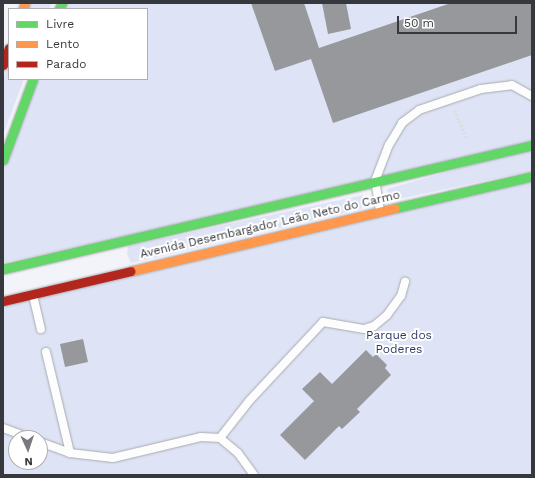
<!DOCTYPE html>
<meta charset="utf-8">
<style>
body{margin:0}
#map{position:relative;width:535px;height:478px;overflow:hidden;background:#f2f4fa;font-family:"Work Sans",sans-serif}
div>[style]{position:absolute}
[style*='--x']{left:calc(var(--x)*1px);top:calc(var(--y)*1px);width:calc(var(--w)*1px);rotate:calc(var(--a)*1deg)}
.green>*{inset:0;background:#dee4f6}
.building>*{inset:0;background:#96989c}
.path>*{height:2.5px;margin-top:-1.25px;transform-origin:0;background:repeating-linear-gradient(90deg,#dcdcde 0 2px,transparent 0 4px)}
.roads{filter:drop-shadow(0 0 1px #a9aaaf) drop-shadow(0 0 1px #a9aaaf)}
.lane>*{height:8px;margin:-4px;padding:0 4px;transform-origin:4px;border-radius:4px;background:#fdfdfe}
.fast>*{height:9px;margin:-4.5px;padding:0 4.5px;transform-origin:4.5px;border-radius:4.5px;background:#63d668}
.slow>*{height:9px;margin:-4.5px;padding:0 4.5px;transform-origin:4.5px;border-radius:4.5px;background:#ff974d}
.jam>*{height:9px;margin:-4.5px;padding:0 4.5px;transform-origin:4.5px;border-radius:4.5px;background:#b3261e}
span{translate:-50% -50%;white-space:nowrap;text-align:center;line-height:1.15;-webkit-text-stroke:4px #fff;paint-order:stroke}
.street-label{font-size:12px;color:#36383d}
.park-label{font-size:12px;color:#2f3a66}
.frame{position:absolute;inset:0;border:4px solid #36383d;pointer-events:none}
.legend{position:absolute;left:8px;top:8px;width:140px;height:72px;box-sizing:border-box;background:#fff;border:1px solid #afafb1;margin:0;padding:5px 7px;list-style:none;font-size:12px;color:#36383d}
.legend li{display:flex;align-items:center;gap:8px;height:20px}
.legend b{width:20px;border:1px solid #afafb1}
.north{position:absolute;left:8px;top:430px;width:40px;height:40px;box-sizing:border-box;background:#fff;border:1px solid #afafb1;border-radius:50%;rotate:177deg;font-size:11px;font-weight:700;line-height:16px;text-align:center;color:#36383d}
.north::after{content:'';display:block;margin:auto;width:14px;height:18px;background:#787a7f;clip-path:polygon(50% 0,100% 100%,50% 72%,0 100%)}
.scale{position:absolute;left:397px;top:16px;width:120px;height:18px;box-sizing:border-box;border:2px solid #36383d;border-top:0;padding-left:5px;font-size:12px;line-height:14px;white-space:nowrap;color:#36383d;-webkit-text-stroke:3px #fff;paint-order:stroke}
</style>
<div id="map">
<div class="green">
<i style="clip-path:polygon(30px 3px,52px 3px,49px 9px,27px 9px)"></i>
<i style="clip-path:polygon(62px 3px,532px 3px,532px 145px,3px 263px,3px 160px,33px 79px,147px 79px,147px 9px,59px 9px)"></i>
<i style="clip-path:polygon(9px 61px,9px 79px,24px 79px,3px 135px,3px 78px)"></i>
<i style="clip-path:polygon(532px 148px,532px 171px,394px 200px,389px 197px,387px 189px)"></i>
<i style="clip-path:polygon(evenodd,532px 176px,532px 475px,3px 475px,3px 301px,532px 176px,16px 438px,40px 438px,40px 462px,16px 462px,16px 438px)"></i>
<i style="clip-path:polygon(363px 195px,361px 209px,131px 263px,127px 254px,128px 246px)"></i>
</div>
<div class="building">
<i style="clip-path:polygon(251px 3px,304px 3px,319px 48px,451px 3px,532px 3px,532px 55px,333px 123px,311px 59px,275px 71px)"></i>
<i style="clip-path:polygon(322px 3px,346px 3px,351px 29px,328px 34px)"></i>
<i style="clip-path:polygon(83px 339px,88px 362px,65px 367px,60px 344px)"></i>
<i style="clip-path:polygon(366px 350px,373px 357px,376px 354px,387px 365px,385px 368px,391px 375px,357px 409px,360px 412px,342px 429px,339px 426px,305px 460px,280px 435px,314px 401px,302px 389px,320px 372px,332px 384px)"></i>
</div>
<div class="path">
<i style="--x:455;--y:110;--w:31;--a:68"></i>
</div>
<div class="roads">
<div class="lane">
<i style="--x:380;--y:211;--w:30;--a:-99"></i>
<i style="--x:375;--y:181;--w:39;--a:-69"></i>
<i style="--x:389;--y:145;--w:26;--a:-59"></i>
<i style="--x:402;--y:123;--w:21;--a:-37"></i>
<i style="--x:419;--y:110;--w:65;--a:-18.7"></i>
<i style="--x:481;--y:89;--w:31;--a:-7"></i>
<i style="--x:512;--y:85;--w:23;--a:29"></i>
<i style="--x:33;--y:295;--w:35;--a:77"></i>
<i style="--x:46;--y:352;--w:104;--a:76.6"></i>
<i style="--x:3;--y:428;--w:29;--a:20"></i>
<i style="--x:220;--y:438;--w:48;--a:-51.7"></i>
<i style="--x:250;--y:400;--w:107;--a:-46.9"></i>
<i style="--x:323;--y:322;--w:42;--a:9.7"></i>
<i style="--x:364;--y:329;--w:10;--a:-17"></i>
<i style="--x:374;--y:326;--w:17;--a:-40"></i>
<i style="--x:387;--y:315;--w:24;--a:-54"></i>
<i style="--x:401;--y:296;--w:15;--a:-74"></i>
<i style="--x:40;--y:442;--w:32;--a:20"></i>
<i style="--x:70;--y:453;--w:43;--a:6.6"></i>
<i style="--x:113;--y:458;--w:90;--a:-13.4"></i>
<i style="--x:201;--y:437;--w:19;--a:3"></i>
<i style="--x:220;--y:438;--w:23;--a:40"></i>
<i style="--x:238;--y:453;--w:27;--a:54"></i>
</div>
<div class="fast">
<i style="--x:59;--y:9;--w:7;--a:-63"></i>
<i style="--x:3;--y:160;--w:86;--a:-69.7"></i>
<i style="--x:395;--y:208;--w:141;--a:-13.1"></i>
<i style="--x:3;--y:269;--w:543;--a:-13.19"></i>
</div>
<div class="slow">
<i style="--x:23;--y:9;--w:6;--a:-72"></i>
<i style="--x:131;--y:271;--w:271;--a:-13.4"></i>
</div>
<div class="jam">
<i style="--x:3;--y:65;--w:18;--a:-71"></i>
<i style="--x:3;--y:301;--w:131;--a:-13.2"></i>
</div>
</div>
<div class="street-label">
<span style="left:270px;top:225px;rotate:-13deg">Avenida Desembargador Leão Neto do Carmo</span>
</div>
<div class="park-label">
<span style="left:399px;top:343px">Parque dos<br>Poderes</span>
</div>
<div class="frame"></div>
<ul class="legend">
<li><b style="height:5px;background:#63d668"></b>Livre</li>
<li><b style="height:5px;background:#ff974d"></b>Lento</li>
<li><b style="height:5px;background:#b3261e"></b>Parado</li>
</ul>
<div class="north">N</div>
<div class="scale">50 m</div>
</div>
